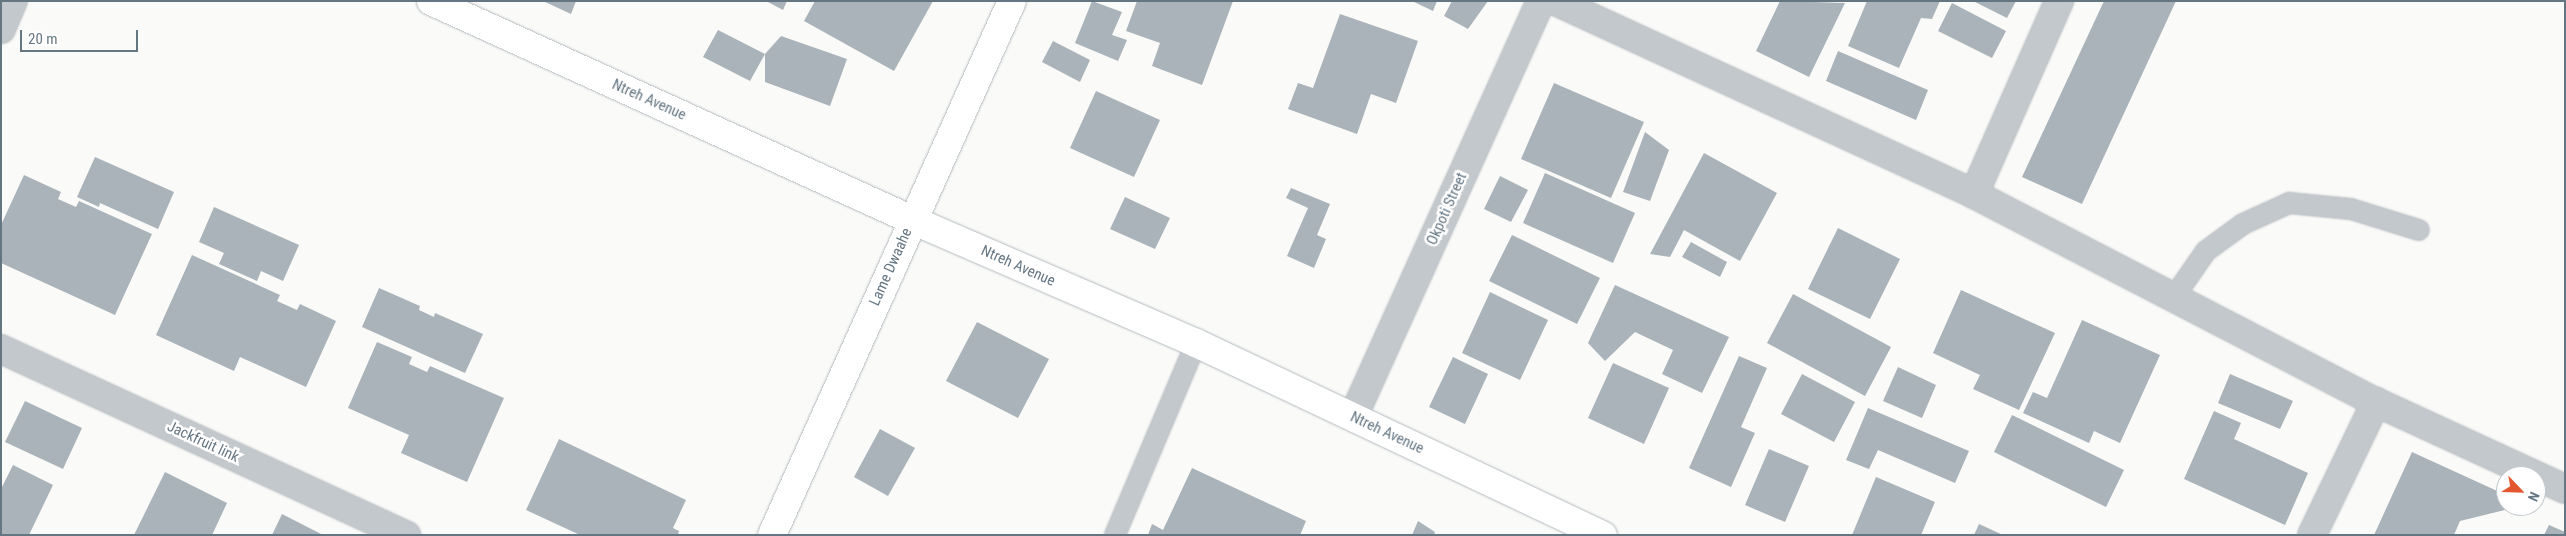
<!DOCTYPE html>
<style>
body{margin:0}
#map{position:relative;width:2566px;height:536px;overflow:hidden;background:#fafaf8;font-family:"Roboto Condensed",sans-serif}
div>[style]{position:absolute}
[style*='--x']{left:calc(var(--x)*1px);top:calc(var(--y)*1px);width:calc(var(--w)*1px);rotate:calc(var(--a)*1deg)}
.building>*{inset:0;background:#aab3b9}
.roads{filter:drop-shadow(0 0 1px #b3babf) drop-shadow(0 0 1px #b3babf)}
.lane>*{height:20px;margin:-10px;padding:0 10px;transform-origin:10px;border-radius:10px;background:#c3c8cc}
.street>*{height:28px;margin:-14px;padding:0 14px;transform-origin:14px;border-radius:14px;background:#c3c8cc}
.secondary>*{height:28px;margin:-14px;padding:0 14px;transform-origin:14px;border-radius:14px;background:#fff}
span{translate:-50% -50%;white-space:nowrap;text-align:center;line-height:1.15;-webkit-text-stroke:5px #fff;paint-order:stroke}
.street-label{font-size:15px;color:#657683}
.frame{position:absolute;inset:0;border:2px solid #657683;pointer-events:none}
.north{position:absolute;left:2496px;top:466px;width:50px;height:50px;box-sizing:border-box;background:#fff;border:1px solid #c1c8cd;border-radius:50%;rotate:114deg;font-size:14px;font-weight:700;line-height:20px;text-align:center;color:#657683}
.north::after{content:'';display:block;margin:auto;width:18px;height:22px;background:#e4572e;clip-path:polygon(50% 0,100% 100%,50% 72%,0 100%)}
.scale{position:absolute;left:20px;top:30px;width:118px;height:22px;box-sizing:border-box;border:2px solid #657683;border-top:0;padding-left:6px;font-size:15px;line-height:18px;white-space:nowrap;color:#657683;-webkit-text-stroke:4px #fff;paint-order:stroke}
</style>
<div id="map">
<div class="building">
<i style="clip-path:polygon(543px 1px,576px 1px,571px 14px)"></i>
<i style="clip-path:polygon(766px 1px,787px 1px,783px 10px)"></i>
<i style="clip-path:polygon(815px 1px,933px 1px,894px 71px,804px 21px)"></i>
<i style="clip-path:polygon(1092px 1px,1122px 12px,1112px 35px,1127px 40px,1118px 61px,1075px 43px)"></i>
<i style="clip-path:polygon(1137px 1px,1233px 1px,1202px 85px,1152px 66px,1160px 43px,1126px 31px)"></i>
<i style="clip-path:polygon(1412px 1px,1437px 1px,1433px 11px)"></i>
<i style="clip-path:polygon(1452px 1px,1488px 1px,1468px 29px,1444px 16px)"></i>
<i style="clip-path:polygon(1780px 1px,1845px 3px,1809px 77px,1756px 51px)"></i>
<i style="clip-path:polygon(1867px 1px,1940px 1px,1932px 19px,1921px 18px,1899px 68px,1848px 46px)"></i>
<i style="clip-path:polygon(1973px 1px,2016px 1px,2007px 18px)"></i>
<i style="clip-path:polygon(2104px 1px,2176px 1px,2082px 204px,2022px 177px)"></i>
<i style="clip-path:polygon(1952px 3px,2006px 31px,1992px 58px,1938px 31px)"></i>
<i style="clip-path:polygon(1340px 14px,1418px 41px,1396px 103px,1371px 94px,1357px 134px,1288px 109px,1298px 83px,1313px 88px)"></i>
<i style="clip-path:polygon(718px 30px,765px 54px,750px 81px,703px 57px)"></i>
<i style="clip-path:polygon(781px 36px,847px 59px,830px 106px,765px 82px,765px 54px)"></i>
<i style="clip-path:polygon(1053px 41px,1090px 60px,1080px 82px,1042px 62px)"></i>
<i style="clip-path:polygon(1838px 51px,1928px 90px,1916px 120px,1826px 81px)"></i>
<i style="clip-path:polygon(1554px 83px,1644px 122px,1611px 198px,1521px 159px)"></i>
<i style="clip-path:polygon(1096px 91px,1160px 120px,1134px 177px,1070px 148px)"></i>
<i style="clip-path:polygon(1645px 132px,1669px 150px,1650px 201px,1623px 192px)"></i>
<i style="clip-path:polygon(1704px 153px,1777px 193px,1740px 261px,1684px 230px,1670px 257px,1650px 254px)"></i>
<i style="clip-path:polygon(95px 157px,174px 192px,158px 229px,100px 203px,99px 207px,77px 197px)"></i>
<i style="clip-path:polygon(1545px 173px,1635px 213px,1613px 263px,1523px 223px)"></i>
<i style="clip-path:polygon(24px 175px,61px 192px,58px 199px,76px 207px,79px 201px,152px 234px,115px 315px,1px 263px,1px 225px)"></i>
<i style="clip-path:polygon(1500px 176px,1528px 190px,1511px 222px,1484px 209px)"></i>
<i style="clip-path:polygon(1291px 188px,1330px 204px,1317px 235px,1326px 239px,1314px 268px,1287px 256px,1308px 208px,1286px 198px)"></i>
<i style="clip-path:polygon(1125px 197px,1170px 218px,1155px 249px,1110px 229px)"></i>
<i style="clip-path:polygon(214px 207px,299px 245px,283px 281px,261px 271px,257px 281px,219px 264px,224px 253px,199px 242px)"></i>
<i style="clip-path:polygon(1838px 228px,1900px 259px,1870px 319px,1808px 289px)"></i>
<i style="clip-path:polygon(1512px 235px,1600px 278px,1577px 324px,1489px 281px)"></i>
<i style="clip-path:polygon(1691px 242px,1727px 262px,1720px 277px,1682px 257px)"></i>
<i style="clip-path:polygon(192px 255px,280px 295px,277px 301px,297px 310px,300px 304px,336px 321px,306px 387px,240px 357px,234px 371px,156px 335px)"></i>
<i style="clip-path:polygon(1615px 285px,1729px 337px,1702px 393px,1662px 374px,1673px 350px,1635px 332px,1605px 361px,1588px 343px)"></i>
<i style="clip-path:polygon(379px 288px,420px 306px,419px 310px,434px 317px,435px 313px,483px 334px,465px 373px,362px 327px)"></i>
<i style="clip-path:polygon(1961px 290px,2055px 333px,2019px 410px,1973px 389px,1980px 375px,1933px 353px)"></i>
<i style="clip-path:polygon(1490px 292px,1548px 320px,1520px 380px,1462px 353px)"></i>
<i style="clip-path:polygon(1793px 294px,1891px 347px,1865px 396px,1767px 343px)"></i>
<i style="clip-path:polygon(2082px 320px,2160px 355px,2120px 443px,2094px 431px,2089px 443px,2023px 413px,2033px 392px,2047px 398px)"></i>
<i style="clip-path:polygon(977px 322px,1049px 359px,1018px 418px,946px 381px)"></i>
<i style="clip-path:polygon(377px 342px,412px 357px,409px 364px,427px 372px,430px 366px,504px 398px,467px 482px,401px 453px,409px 435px,348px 408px)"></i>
<i style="clip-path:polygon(1739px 356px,1767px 368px,1741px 427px,1755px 433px,1731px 487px,1689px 468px)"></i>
<i style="clip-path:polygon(1453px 357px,1488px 374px,1465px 424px,1429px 407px)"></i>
<i style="clip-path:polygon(1613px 363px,1669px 388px,1644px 444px,1588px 418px)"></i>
<i style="clip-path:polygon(1898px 367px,1936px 385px,1922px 418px,1883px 401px)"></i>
<i style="clip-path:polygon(1802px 374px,1855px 402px,1834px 442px,1781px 414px)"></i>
<i style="clip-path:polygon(2230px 374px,2293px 401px,2280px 429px,2218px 403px)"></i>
<i style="clip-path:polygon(25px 401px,82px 428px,63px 469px,5px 442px)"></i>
<i style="clip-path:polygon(1868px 408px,1969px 451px,1955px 483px,1878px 450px,1869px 469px,1846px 460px)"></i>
<i style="clip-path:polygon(2214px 411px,2241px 423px,2234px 439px,2308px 473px,2285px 525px,2184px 479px)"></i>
<i style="clip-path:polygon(2012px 415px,2124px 470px,2106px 507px,1994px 452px)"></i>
<i style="clip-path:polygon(880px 429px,915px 448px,888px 496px,854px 477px)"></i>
<i style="clip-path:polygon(559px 439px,686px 500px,673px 528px,679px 531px,678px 535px,580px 535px,526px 510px)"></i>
<i style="clip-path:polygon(1769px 449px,1809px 466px,1785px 522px,1745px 505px)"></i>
<i style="clip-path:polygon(2412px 452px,2506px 495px,2506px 506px,2517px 507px,2460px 521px,2454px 535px,2374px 535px)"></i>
<i style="clip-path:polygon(13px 465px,53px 485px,29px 535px,1px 535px,1px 489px)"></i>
<i style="clip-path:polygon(1192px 468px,1306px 521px,1300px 535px,1148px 535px,1152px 524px,1163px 530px)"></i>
<i style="clip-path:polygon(165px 472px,227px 503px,212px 535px,134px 535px)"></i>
<i style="clip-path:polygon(1876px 477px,1935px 502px,1921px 535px,1852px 535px)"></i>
<i style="clip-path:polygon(282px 514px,323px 535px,272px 535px)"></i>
<i style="clip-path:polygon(1418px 521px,1435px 532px,1434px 535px,1412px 535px)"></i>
<i style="clip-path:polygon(1979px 524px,2003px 535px,1974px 535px)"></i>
<i style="clip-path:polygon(2549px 525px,2565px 532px,2565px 535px,2544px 535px)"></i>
</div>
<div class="roads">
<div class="lane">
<i style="--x:2174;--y:297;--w:56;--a:-55.2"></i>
<i style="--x:2206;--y:251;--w:46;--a:-36.1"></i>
<i style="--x:2243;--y:224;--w:51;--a:-24.5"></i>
<i style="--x:2289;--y:203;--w:62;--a:5.5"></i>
<i style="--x:2351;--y:209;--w:71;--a:17.2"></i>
<i style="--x:1115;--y:535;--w:208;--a:-67.1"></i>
</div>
<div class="street">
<i style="--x:1555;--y:1;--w:461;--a:24.7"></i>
<i style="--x:1974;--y:194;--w:453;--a:27.4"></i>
<i style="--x:2376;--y:402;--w:208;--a:24.7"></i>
<i style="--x:1;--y:29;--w:30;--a:-67"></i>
<i style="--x:1974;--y:194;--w:211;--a:-66.2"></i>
<i style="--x:1;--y:349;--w:446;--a:24.7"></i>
<i style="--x:1353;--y:417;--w:457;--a:-65.7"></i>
<i style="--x:2312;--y:535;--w:148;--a:-64.3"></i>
</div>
<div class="secondary">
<i style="--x:431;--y:1;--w:529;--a:24.48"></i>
<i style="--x:912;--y:220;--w:309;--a:23.4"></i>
<i style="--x:1196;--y:343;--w:450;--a:25.3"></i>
<i style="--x:772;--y:535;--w:585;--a:-65.8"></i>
</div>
</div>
<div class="street-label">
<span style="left:649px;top:100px;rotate:24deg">Ntreh Avenue</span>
<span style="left:1447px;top:209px;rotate:-66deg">Okpoti Street</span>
<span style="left:1018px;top:266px;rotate:24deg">Ntreh Avenue</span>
<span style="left:891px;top:267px;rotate:-66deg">Lame Dwaahe</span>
<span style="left:1387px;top:433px;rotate:25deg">Ntreh Avenue</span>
<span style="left:203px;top:442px;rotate:25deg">Jackfruit link</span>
</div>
<div class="frame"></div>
<div class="north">N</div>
<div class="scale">20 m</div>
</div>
